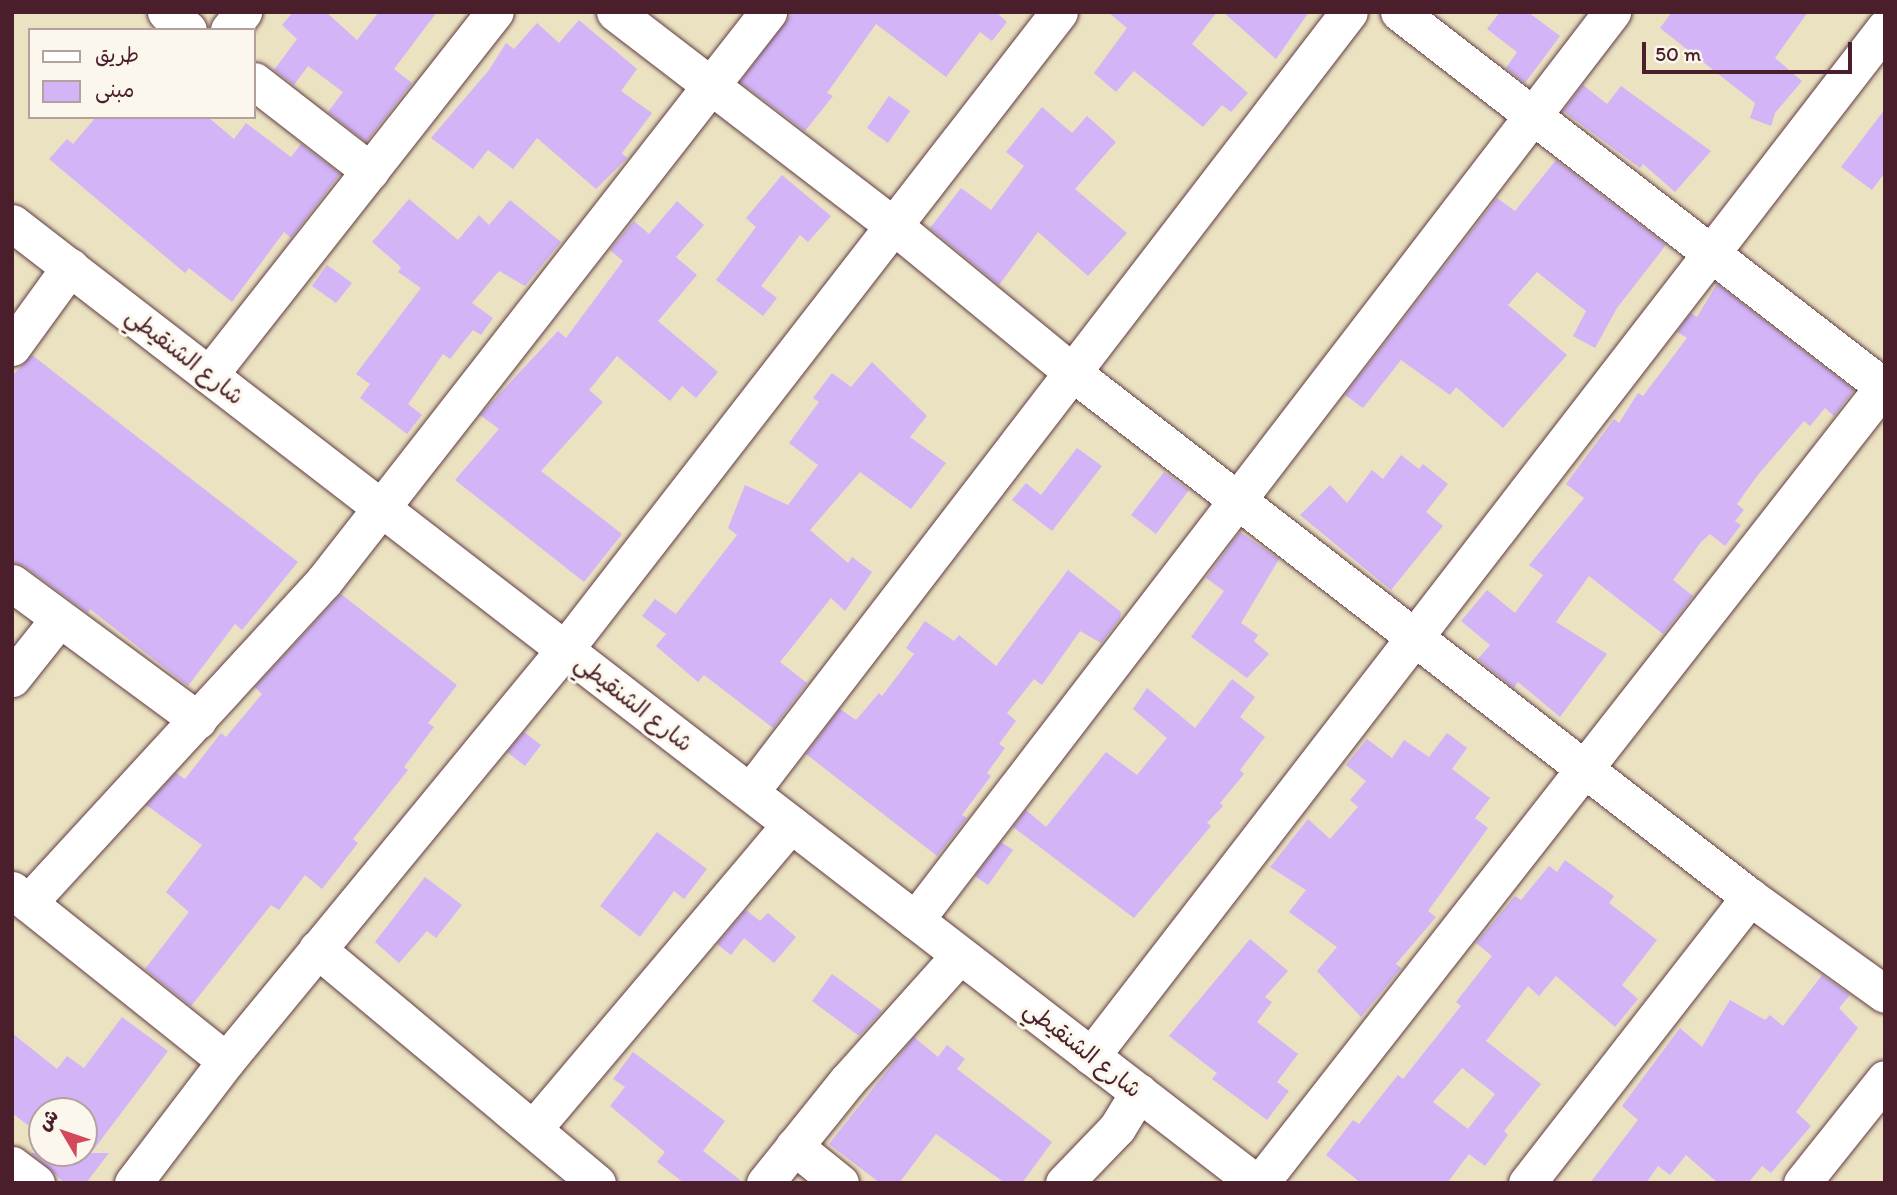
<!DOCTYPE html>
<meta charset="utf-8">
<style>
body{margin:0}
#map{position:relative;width:1897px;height:1195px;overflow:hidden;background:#ebe2c2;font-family:Itim,"Playpen Sans Arabic",sans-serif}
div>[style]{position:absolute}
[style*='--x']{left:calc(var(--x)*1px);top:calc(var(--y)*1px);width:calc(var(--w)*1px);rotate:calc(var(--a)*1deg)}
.building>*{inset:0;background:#d2b4f7}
.roads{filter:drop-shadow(0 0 2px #623c42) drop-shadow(0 0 2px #623c42)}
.minor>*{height:37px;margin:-18.5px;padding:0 18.5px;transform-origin:18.5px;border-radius:18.5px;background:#fff}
span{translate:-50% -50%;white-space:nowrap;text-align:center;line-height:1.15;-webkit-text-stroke:6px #fbf7ec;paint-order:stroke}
.street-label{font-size:23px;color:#4a1f2b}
.frame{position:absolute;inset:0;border:14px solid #4a1f2b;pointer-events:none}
.legend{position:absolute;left:28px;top:28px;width:228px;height:91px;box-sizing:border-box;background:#fbf7ec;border:2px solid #b4a19f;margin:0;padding:9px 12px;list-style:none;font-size:21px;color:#4a1f2b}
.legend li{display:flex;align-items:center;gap:14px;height:35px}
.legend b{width:35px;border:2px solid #b4a19f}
.north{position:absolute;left:28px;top:1097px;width:70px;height:70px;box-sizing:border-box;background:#fbf7ec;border:2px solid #b4a19f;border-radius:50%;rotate:309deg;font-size:19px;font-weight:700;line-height:28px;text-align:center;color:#4a1f2b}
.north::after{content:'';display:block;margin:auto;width:24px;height:32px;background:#d1495b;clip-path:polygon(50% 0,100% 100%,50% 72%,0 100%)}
.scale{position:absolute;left:1642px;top:42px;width:210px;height:32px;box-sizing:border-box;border:4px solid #4a1f2b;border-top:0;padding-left:9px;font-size:21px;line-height:24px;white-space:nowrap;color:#4a1f2b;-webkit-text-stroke:5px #fbf7ec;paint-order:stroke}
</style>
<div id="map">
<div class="building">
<i style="clip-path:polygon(293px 12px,326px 12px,357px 40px,379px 12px,437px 12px,394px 69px,412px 83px,366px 142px,328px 112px,343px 92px,308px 66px,294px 85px,274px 70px,297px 39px,282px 25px)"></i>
<i style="clip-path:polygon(793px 12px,996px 12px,1007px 22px,992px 41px,980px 32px,946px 77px,876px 24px,827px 93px,833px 96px,805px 131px,740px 82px)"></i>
<i style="clip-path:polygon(1108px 12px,1217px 12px,1192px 44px,1248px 93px,1231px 112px,1222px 105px,1203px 127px,1134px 71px,1116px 92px,1094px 73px,1127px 28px)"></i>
<i style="clip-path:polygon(1223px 12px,1309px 12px,1276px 59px)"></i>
<i style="clip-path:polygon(1500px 12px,1528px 12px,1560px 36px,1525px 83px,1506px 68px,1517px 52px,1487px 29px)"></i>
<i style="clip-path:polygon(1672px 12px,1808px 12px,1775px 58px,1802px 81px,1775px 113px,1771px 126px,1750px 118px,1755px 103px,1660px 28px)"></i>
<i style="clip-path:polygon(579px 20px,637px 69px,621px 91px,652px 113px,622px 153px,627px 158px,596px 189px,537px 138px,513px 169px,488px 150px,473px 169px,431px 138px,489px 70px,506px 43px,514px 49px,537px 23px,559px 43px)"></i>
<i style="clip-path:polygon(1583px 85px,1607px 104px,1621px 86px,1711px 151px,1675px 192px,1643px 164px,1640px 168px,1563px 111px)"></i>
<i style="clip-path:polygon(889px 96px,910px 111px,888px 143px,867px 128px)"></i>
<i style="clip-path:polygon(1042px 107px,1072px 133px,1087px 116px,1116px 142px,1075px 189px,1127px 233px,1088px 276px,1038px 232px,999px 285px,930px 228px,961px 188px,991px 210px,1024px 166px,1006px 152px)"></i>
<i style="clip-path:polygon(1885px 109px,1885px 172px,1872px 190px,1841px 167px)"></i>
<i style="clip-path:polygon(96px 117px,208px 117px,234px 139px,246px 123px,291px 157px,301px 144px,340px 174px,291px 238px,284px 232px,232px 302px,189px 268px,185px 273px,49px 159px,67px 139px,73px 144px)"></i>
<i style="clip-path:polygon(1556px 160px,1666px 245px,1617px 308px,1595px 348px,1573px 336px,1586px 311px,1537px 272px,1508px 305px,1567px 355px,1503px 428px,1456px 387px,1450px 395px,1401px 360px,1363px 408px,1345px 395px,1497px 198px,1515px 211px)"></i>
<i style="clip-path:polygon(782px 175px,831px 216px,808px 242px,800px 235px,761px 286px,777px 298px,763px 316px,716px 280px,756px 227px,746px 218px)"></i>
<i style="clip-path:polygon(409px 199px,458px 240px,479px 215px,489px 225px,510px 200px,561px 242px,525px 286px,499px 271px,472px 303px,493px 318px,481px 335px,473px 330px,450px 359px,443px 354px,408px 404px,422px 415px,407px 434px,360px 398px,370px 384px,356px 374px,421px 288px,398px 272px,401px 267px,372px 242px)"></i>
<i style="clip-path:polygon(677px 201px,704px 225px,676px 257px,697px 275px,658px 321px,718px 372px,696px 398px,682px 386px,670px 401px,617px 356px,589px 390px,603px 402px,541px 471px,622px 534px,584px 582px,455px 480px,499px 429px,480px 415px,558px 331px,566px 338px,623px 261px,610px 250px,634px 221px,649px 234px)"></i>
<i style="clip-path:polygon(327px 265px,352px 283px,336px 303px,312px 286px)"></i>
<i style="clip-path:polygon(1717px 284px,1854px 390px,1834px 416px,1825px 408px,1810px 426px,1804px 421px,1757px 476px,1737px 504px,1744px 510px,1735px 521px,1741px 525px,1725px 546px,1710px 534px,1701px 542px,1673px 580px,1693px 596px,1663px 634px,1589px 576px,1556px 622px,1607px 654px,1560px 717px,1518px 682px,1514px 688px,1478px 659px,1490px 645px,1461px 621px,1487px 590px,1515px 613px,1543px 575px,1529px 565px,1584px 498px,1566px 484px,1614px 419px,1619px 423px,1638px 393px,1643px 396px,1687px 338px,1677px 332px,1691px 313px,1697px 317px)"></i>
<i style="clip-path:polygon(32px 355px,298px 562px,242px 630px,235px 624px,188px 686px,90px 609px,88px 613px,24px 566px,12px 562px,12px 376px)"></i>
<i style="clip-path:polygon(872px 362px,927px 416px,910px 437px,946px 463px,911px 509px,860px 472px,810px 530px,848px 563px,852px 557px,872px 572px,845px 611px,831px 598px,780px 662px,807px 683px,773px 728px,704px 675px,698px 682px,656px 646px,666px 634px,642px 616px,655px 599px,676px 614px,737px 535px,728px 528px,745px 485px,788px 505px,818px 465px,789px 443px,819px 402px,813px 398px,832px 373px,851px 387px)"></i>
<i style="clip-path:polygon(1077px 448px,1102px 466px,1052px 531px,1012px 500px,1026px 483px,1041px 495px)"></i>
<i style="clip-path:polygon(1401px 455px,1419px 469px,1423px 464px,1448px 484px,1426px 512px,1443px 526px,1391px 590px,1300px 515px,1330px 485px,1347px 503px,1372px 470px,1383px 479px)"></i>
<i style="clip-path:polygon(1164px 472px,1189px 490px,1156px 534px,1131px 515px)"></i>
<i style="clip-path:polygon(1240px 532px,1279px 559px,1241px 623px,1258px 635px,1254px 641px,1269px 654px,1247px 678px,1191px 637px,1224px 591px,1206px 578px)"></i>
<i style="clip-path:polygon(1068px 570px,1121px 612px,1120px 618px,1101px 643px,1080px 631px,1042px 685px,1034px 679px,1007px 713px,1016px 721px,999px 744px,1005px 748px,987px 773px,991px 776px,962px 815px,967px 818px,937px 856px,806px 754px,840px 709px,856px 720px,879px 693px,882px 696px,914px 654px,906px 648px,925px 621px,954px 641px,959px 635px,996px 666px)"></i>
<i style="clip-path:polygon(341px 594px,457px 685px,428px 723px,434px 727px,404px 767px,408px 770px,353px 839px,358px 843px,322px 889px,305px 875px,279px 910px,271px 905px,191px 1006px,145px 969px,189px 912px,166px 892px,202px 845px,146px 805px,176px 773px,185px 779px,221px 733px,226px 737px,262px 694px,255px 687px)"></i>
<i style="clip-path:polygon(1232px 679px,1255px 697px,1240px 717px,1265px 737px,1240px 770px,1244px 774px,1220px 803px,1223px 806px,1207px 823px,1211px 826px,1134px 918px,1013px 827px,1026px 810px,1046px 827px,1106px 752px,1137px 775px,1167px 738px,1133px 709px,1147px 688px,1195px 728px)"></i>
<i style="clip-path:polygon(524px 732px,541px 745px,525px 766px,507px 752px)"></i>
<i style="clip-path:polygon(1447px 733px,1467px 748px,1452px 769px,1490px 798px,1475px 818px,1488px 828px,1428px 911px,1436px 917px,1396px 964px,1401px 968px,1361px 1017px,1317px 971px,1337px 947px,1289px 912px,1306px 890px,1270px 867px,1308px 819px,1330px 839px,1358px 807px,1350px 800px,1366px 781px,1346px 765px,1367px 739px,1392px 758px,1404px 740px,1429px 757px)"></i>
<i style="clip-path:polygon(657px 832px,707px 869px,684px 899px,674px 891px,640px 937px,600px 906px)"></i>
<i style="clip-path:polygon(1001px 842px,1013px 850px,988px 885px,975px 876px)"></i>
<i style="clip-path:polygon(evenodd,1565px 860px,1614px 896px,1609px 903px,1657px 940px,1622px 985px,1638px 999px,1615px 1027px,1556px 976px,1539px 996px,1528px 986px,1486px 1041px,1541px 1084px,1504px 1131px,1508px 1135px,1485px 1166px,1469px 1154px,1447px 1183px,1361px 1183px,1326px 1155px,1353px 1120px,1359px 1124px,1398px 1075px,1403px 1079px,1461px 1006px,1456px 1002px,1492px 956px,1476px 943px,1515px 896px,1521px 900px,1549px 866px,1557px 872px,1565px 860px,1462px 1068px,1495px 1094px,1468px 1129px,1433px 1102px,1462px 1068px)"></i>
<i style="clip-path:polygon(425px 877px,462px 905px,436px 938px,427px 931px,399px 963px,375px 942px)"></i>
<i style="clip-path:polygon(746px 910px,760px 921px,768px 913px,796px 937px,774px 963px,744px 938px,731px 955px,717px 944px)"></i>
<i style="clip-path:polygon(1250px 939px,1288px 971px,1265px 997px,1272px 1002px,1257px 1022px,1298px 1054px,1277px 1082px,1289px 1091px,1267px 1120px,1212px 1079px,1217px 1073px,1169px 1036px)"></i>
<i style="clip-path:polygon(832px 974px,882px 1011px,859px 1036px,812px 1001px)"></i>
<i style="clip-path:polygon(1822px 975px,1850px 995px,1839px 1008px,1858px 1028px,1796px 1112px,1811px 1126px,1771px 1173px,1762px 1166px,1748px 1183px,1718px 1183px,1686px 1155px,1670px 1175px,1658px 1166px,1646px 1183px,1590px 1183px,1638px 1120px,1622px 1106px,1680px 1028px,1702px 1047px,1730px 1000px,1765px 1020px,1770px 1015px,1783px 1026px)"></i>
<i style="clip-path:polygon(122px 1017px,168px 1051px,91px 1153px,109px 1153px,86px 1183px,65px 1183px,31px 1153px,84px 1153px,84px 1111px,42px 1111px,42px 1136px,12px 1113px,12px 1033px,57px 1069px,67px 1056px,84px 1068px)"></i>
<i style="clip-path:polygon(914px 1037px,938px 1057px,947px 1045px,965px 1059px,957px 1069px,1052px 1142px,1022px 1183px,1005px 1183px,936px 1134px,899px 1183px,880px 1183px,829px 1144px)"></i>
<i style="clip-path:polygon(633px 1052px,725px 1121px,703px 1151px,744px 1183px,684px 1183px,657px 1162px,665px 1152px,610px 1106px,625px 1087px,613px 1079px)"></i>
</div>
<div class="roads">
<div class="minor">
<i style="--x:166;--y:12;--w:28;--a:39"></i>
<i style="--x:615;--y:12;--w:350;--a:37.5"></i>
<i style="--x:893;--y:225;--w:233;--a:39.4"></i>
<i style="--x:1073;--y:373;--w:856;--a:37.74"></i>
<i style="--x:1750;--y:897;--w:166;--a:35.7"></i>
<i style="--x:1399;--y:12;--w:614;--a:37.73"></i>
<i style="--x:229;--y:30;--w:23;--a:-52"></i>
<i style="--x:254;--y:81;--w:147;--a:37.8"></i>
<i style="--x:12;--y:223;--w:1571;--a:37.66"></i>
<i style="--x:12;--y:347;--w:99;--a:-54.1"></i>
<i style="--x:209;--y:375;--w:462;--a:-51.8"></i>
<i style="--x:12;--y:583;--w:231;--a:36.4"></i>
<i style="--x:12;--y:678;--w:75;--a:-51.5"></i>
<i style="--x:750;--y:792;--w:983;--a:-52.48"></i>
<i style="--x:12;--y:890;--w:274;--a:38.6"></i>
<i style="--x:28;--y:903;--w:437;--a:-47.4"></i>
<i style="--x:324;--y:581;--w:722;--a:-52.03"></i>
<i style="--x:915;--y:920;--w:1145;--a:-52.49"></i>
<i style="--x:317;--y:949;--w:365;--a:39.9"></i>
<i style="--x:1091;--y:1056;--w:1299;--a:-52.32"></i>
<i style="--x:533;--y:1129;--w:399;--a:-49.8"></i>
<i style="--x:794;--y:1146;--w:59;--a:38.8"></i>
<i style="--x:12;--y:1165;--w:30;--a:37"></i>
<i style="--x:133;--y:1183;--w:153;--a:-52.7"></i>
<i style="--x:226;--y:1061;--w:534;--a:-50.55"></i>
<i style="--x:565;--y:649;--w:806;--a:-52.21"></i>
<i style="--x:765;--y:1183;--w:131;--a:-51.2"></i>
<i style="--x:847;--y:1081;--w:169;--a:-48.1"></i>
<i style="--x:1064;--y:1183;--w:76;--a:-46.1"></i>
<i style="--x:1117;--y:1128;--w:42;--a:-58.6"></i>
<i style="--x:1260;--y:1183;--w:1011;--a:-51.95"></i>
<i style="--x:1527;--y:1183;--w:363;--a:-52.1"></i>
<i style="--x:1802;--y:1183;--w:133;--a:-51.4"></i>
</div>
</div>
<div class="street-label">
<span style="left:185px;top:356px;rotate:38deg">شارع الشنقيطي</span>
<span style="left:634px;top:703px;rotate:38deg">شارع الشنقيطي</span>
<span style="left:1083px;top:1049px;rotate:38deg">شارع الشنقيطي</span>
</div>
<div class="frame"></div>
<ul class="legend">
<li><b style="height:9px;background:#fff"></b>طريق</li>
<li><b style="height:19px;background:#d2b4f7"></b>مبنى</li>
</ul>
<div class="north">ش</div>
<div class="scale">50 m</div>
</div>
